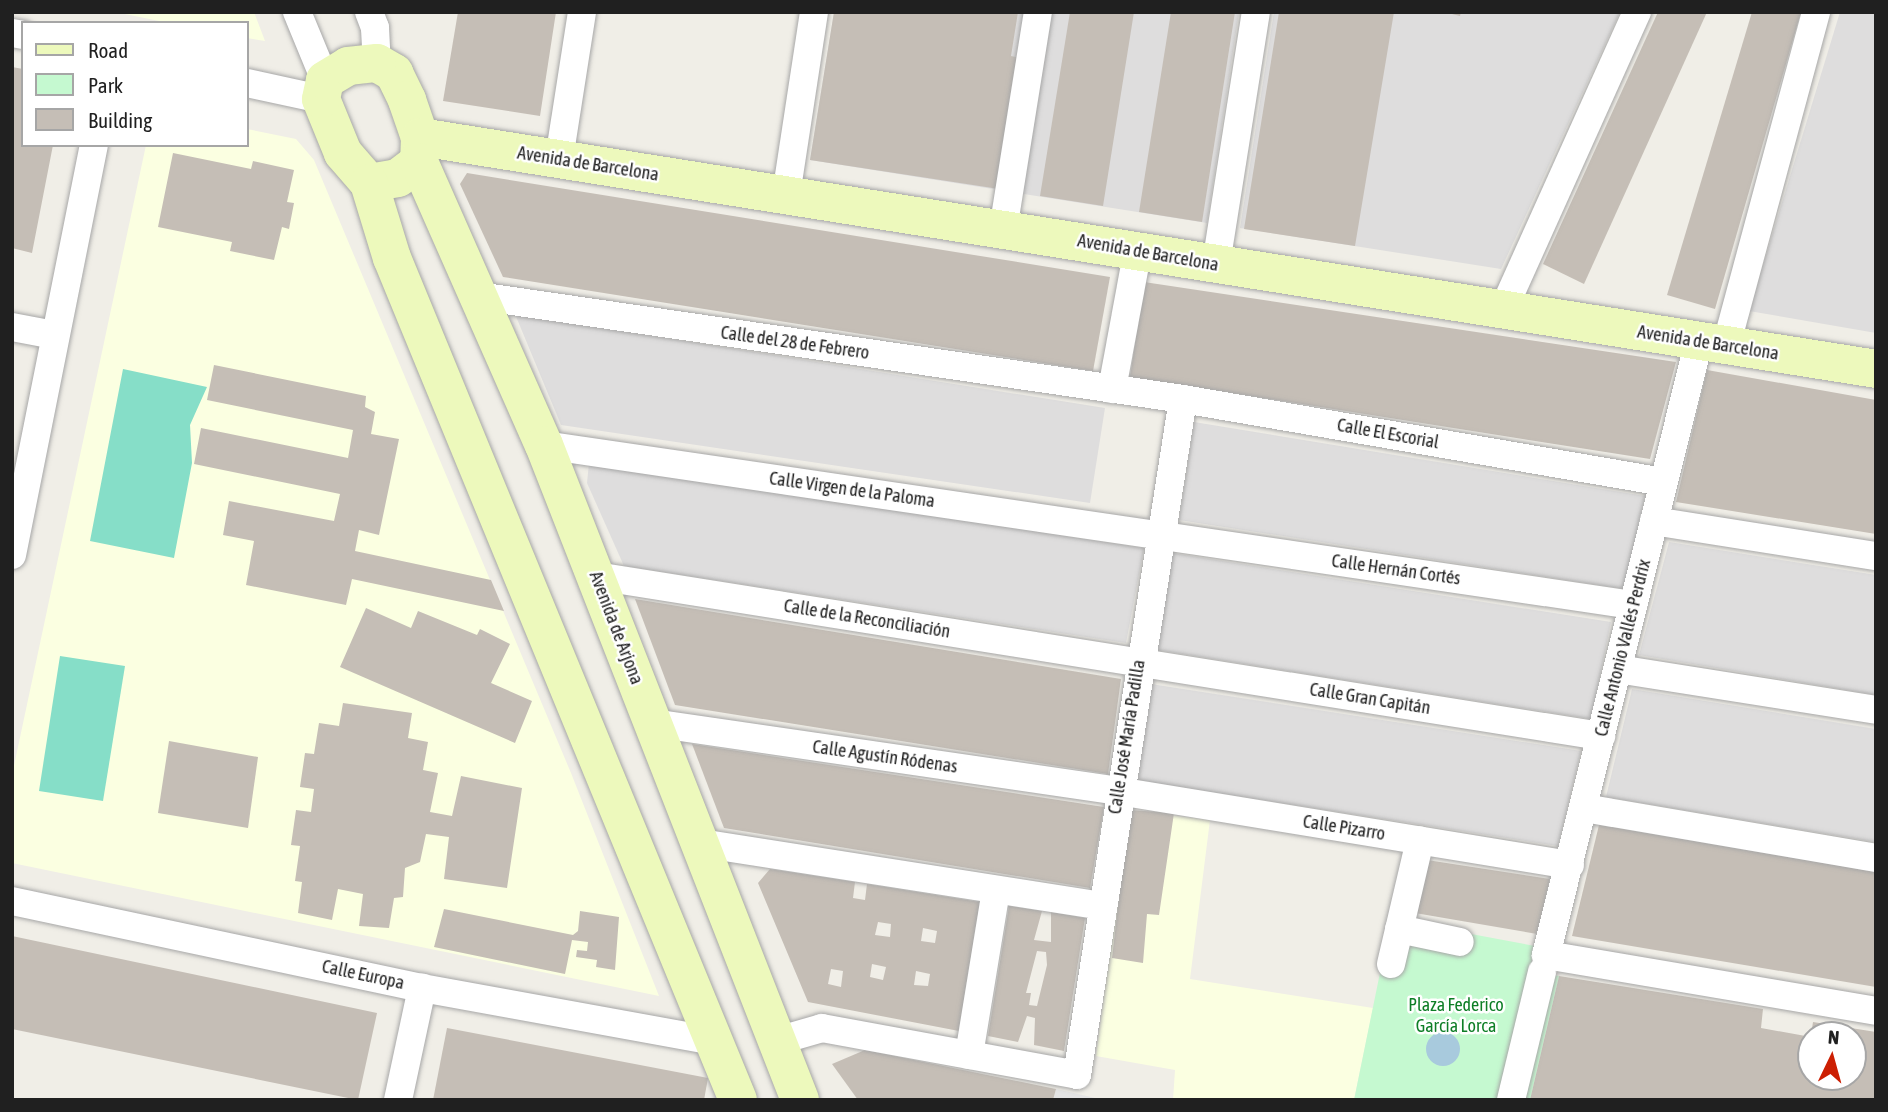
<!DOCTYPE html>
<meta charset="utf-8">
<style>
body{margin:0}
#map{position:relative;width:1888px;height:1112px;overflow:hidden;background:#f0eee7;font-family:"Asap Condensed",sans-serif}
div>[style]{position:absolute}
[style*='--x']{left:calc(var(--x)*1px);top:calc(var(--y)*1px);width:calc(var(--w)*1px);rotate:calc(var(--a)*1deg)}
.residential>*{inset:0;background:#dedddd}
.education>*{inset:0;background:#fbffe1}
.park>*{inset:0;background:#c5f9d0}
.pitch>*{inset:0;background:#86dec8}
.parking>*{inset:0;background:#e4e4e4}
.water>*{inset:0;background:#a8cadd}
.round{border-radius:50%}
.building>*{inset:0;background:#c5beb6}
.roads{filter:drop-shadow(0 0 2px #a7a7a7) drop-shadow(0 0 2px #a7a7a7)}
.street>*{height:28px;margin:-14px;padding:0 14px;transform-origin:14px;border-radius:14px;background:#fff}
.secondary>*{height:38px;margin:-19px;padding:0 19px;transform-origin:19px;border-radius:19px;background:#edf9bc}
span{translate:-50% -50%;white-space:nowrap;text-align:center;line-height:1.15;-webkit-text-stroke:5px #fff;paint-order:stroke}
.street-label{font-size:18px;color:#202020}
.park-label{font-size:18px;color:#0e7e26}
.frame{position:absolute;inset:0;border:14px solid #202020;pointer-events:none}
.legend{position:absolute;left:21px;top:21px;width:228px;height:126px;box-sizing:border-box;background:#fff;border:2px solid #a6a6a6;margin:0;padding:9px 12px;list-style:none;font-size:21px;color:#202020}
.legend li{display:flex;align-items:center;gap:14px;height:35px}
.legend b{width:35px;border:2px solid #a6a6a6}
.north{position:absolute;left:1797px;top:1021px;width:70px;height:70px;box-sizing:border-box;background:#fff;border:2px solid #a6a6a6;border-radius:50%;rotate:5deg;font-size:19px;font-weight:700;line-height:28px;text-align:center;color:#202020}
.north::after{content:'';display:block;margin:auto;width:24px;height:32px;background:#cc1f03;clip-path:polygon(50% 0,100% 100%,50% 72%,0 100%)}
</style>
<div id="map">
<div class="residential">
<i style="clip-path:polygon(834px 12px,1239px 12px,1207px 223px,810px 160px)"></i>
<i style="clip-path:polygon(1274px 12px,1620px 12px,1501px 269px,1240px 228px)"></i>
<i style="clip-path:polygon(1840px 12px,1876px 12px,1876px 333px,1749px 311px)"></i>
<i style="clip-path:polygon(515px 314px,1105px 408px,1090px 503px,561px 425px)"></i>
<i style="clip-path:polygon(1194px 422px,1645px 496px,1624px 589px,1179px 520px)"></i>
<i style="clip-path:polygon(589px 463px,1144px 548px,1126px 643px,624px 566px,587px 483px)"></i>
<i style="clip-path:polygon(1669px 542px,1876px 575px,1876px 695px,1639px 655px)"></i>
<i style="clip-path:polygon(1172px 553px,1611px 622px,1591px 719px,1157px 650px)"></i>
<i style="clip-path:polygon(1151px 684px,1581px 751px,1558px 846px,1133px 780px)"></i>
<i style="clip-path:polygon(1632px 689px,1876px 729px,1876px 842px,1606px 797px)"></i>
</div>
<div class="education">
<i style="clip-path:polygon(115px 12px,254px 12px,265px 41px,247px 38px,247px 23px,169px 23px)"></i>
<i style="clip-path:polygon(247px 129px,296px 139px,314px 160px,571px 773px,659px 996px,12px 863px,12px 775px,146px 145px,247px 145px)"></i>
<i style="clip-path:polygon(1129px 810px,1210px 820px,1190px 979px,1373px 1008px,1354px 1100px,1173px 1100px,1175px 1070px,1096px 1056px)"></i>
</div>
<div class="park">
<i style="clip-path:polygon(1391px 919px,1535px 946px,1530px 972px,1559px 976px,1530px 1100px,1354px 1100px)"></i>
</div>
<div class="pitch">
<i style="clip-path:polygon(123px 369px,207px 387px,190px 425px,192px 463px,174px 558px,90px 541px)"></i>
<i style="clip-path:polygon(60px 656px,125px 666px,103px 801px,39px 791px)"></i>
</div>
<div class="parking">
<i style="clip-path:polygon(1056px 1089px,1104px 1100px,1053px 1100px)"></i>
</div>
<div class="water">
<i class="round" style="left:1426px;top:1032px;width:34px;height:34px"></i>
</div>
<div class="building">
<i style="clip-path:polygon(458px 12px,556px 12px,540px 116px,443px 101px)"></i>
<i style="clip-path:polygon(834px 12px,1018px 12px,1011px 56px,1020px 58px,999px 189px,810px 160px)"></i>
<i style="clip-path:polygon(1070px 12px,1134px 12px,1103px 206px,1040px 196px)"></i>
<i style="clip-path:polygon(1171px 12px,1235px 12px,1202px 222px,1139px 212px)"></i>
<i style="clip-path:polygon(1279px 12px,1394px 12px,1355px 246px,1244px 229px)"></i>
<i style="clip-path:polygon(1444px 12px,1461px 12px,1460px 16px)"></i>
<i style="clip-path:polygon(1658px 12px,1707px 12px,1584px 284px,1543px 264px)"></i>
<i style="clip-path:polygon(1752px 12px,1801px 12px,1715px 309px,1667px 295px)"></i>
<i style="clip-path:polygon(12px 67px,23px 69px,23px 145px,53px 145px,32px 253px,12px 248px)"></i>
<i style="clip-path:polygon(173px 153px,251px 169px,253px 161px,294px 170px,287px 202px,294px 203px,289px 229px,282px 227px,274px 260px,230px 251px,232px 242px,158px 227px)"></i>
<i style="clip-path:polygon(467px 173px,1110px 277px,1093px 371px,503px 277px,460px 184px)"></i>
<i style="clip-path:polygon(1144px 282px,1676px 362px,1650px 459px,1130px 377px)"></i>
<i style="clip-path:polygon(214px 365px,366px 396px,365px 407px,375px 412px,371px 434px,399px 439px,379px 535px,359px 530px,355px 551px,491px 580px,504px 611px,352px 579px,346px 605px,246px 585px,254px 541px,223px 535px,229px 501px,334px 521px,340px 494px,194px 464px,201px 428px,348px 458px,353px 430px,207px 400px)"></i>
<i style="clip-path:polygon(1707px 370px,1876px 400px,1876px 534px,1676px 502px)"></i>
<i style="clip-path:polygon(635px 599px,1121px 679px,1108px 774px,675px 705px)"></i>
<i style="clip-path:polygon(366px 608px,411px 628px,418px 611px,477px 635px,480px 629px,510px 644px,491px 683px,532px 701px,515px 743px,340px 667px)"></i>
<i style="clip-path:polygon(343px 703px,412px 713px,408px 738px,428px 742px,423px 770px,438px 773px,430px 812px,452px 816px,461px 776px,522px 788px,507px 888px,444px 879px,449px 837px,426px 834px,420px 862px,405px 868px,403px 897px,394px 898px,389px 928px,359px 926px,363px 894px,338px 889px,332px 920px,298px 913px,302px 882px,295px 881px,300px 846px,291px 845px,296px 810px,311px 812px,314px 789px,300px 787px,305px 753px,314px 754px,319px 723px,339px 726px)"></i>
<i style="clip-path:polygon(169px 741px,258px 757px,248px 828px,158px 813px)"></i>
<i style="clip-path:polygon(692px 744px,1104px 807px,1090px 888px,724px 828px)"></i>
<i style="clip-path:polygon(1129px 810px,1174px 813px,1159px 915px,1147px 914px,1143px 963px,1112px 958px)"></i>
<i style="clip-path:polygon(1599px 825px,1876px 872px,1876px 987px,1572px 936px)"></i>
<i style="clip-path:polygon(1427px 860px,1550px 879px,1537px 934px,1415px 913px)"></i>
<i style="clip-path:polygon(evenodd,770px 869px,855px 882px,853px 898px,865px 900px,867px 884px,980px 902px,959px 1031px,808px 1002px,758px 883px,770px 869px,878px 922px,891px 924px,890px 937px,875px 935px,878px 922px,770px 869px,923px 928px,937px 931px,935px 943px,921px 941px,923px 928px,770px 869px,872px 964px,886px 967px,883px 980px,870px 977px,872px 964px,770px 869px,831px 969px,843px 971px,841px 987px,828px 984px,831px 969px,770px 869px,916px 971px,930px 974px,928px 986px,914px 985px,916px 971px)"></i>
<i style="clip-path:polygon(evenodd,1009px 906px,1042px 911px,1034px 940px,1051px 942px,1051px 912px,1085px 918px,1064px 1051px,1034px 1045px,1035px 1018px,1027px 1016px,1018px 1042px,988px 1036px,1009px 906px,1037px 951px,1046px 952px,1047px 965px,1037px 1006px,1029px 1005px,1031px 993px,1026px 993px,1037px 951px)"></i>
<i style="clip-path:polygon(444px 909px,573px 935px,578px 931px,580px 911px,619px 917px,615px 970px,596px 967px,597px 960px,576px 957px,577px 950px,587px 951px,588px 942px,572px 940px,565px 974px,434px 947px)"></i>
<i style="clip-path:polygon(12px 936px,377px 1013px,358px 1100px,12px 1029px)"></i>
<i style="clip-path:polygon(1559px 976px,1763px 1009px,1761px 1028px,1811px 1037px,1811px 1077px,1853px 1077px,1853px 1035px,1811px 1035px,1813px 1022px,1876px 1032px,1876px 1100px,1530px 1100px)"></i>
<i style="clip-path:polygon(447px 1028px,708px 1078px,704px 1100px,433px 1100px)"></i>
<i style="clip-path:polygon(865px 1050px,1056px 1089px,1053px 1100px,858px 1100px,832px 1064px)"></i>
</div>
<div class="roads">
<div class="street">
<i style="--x:297;--y:12;--w:74;--a:67.6"></i>
<i style="--x:369;--y:12;--w:17;--a:69"></i>
<i style="--x:375;--y:28;--w:35;--a:87"></i>
<i style="--x:12;--y:33;--w:11;--a:10"></i>
<i style="--x:247;--y:83;--w:76;--a:12.2"></i>
<i style="--x:559;--y:159;--w:149;--a:-81.1"></i>
<i style="--x:786;--y:195;--w:185;--a:-81.3"></i>
<i style="--x:1003;--y:230;--w:221;--a:-80.9"></i>
<i style="--x:1216;--y:264;--w:255;--a:-81"></i>
<i style="--x:478;--y:296;--w:712;--a:8.31"></i>
<i style="--x:1183;--y:399;--w:488;--a:9.8"></i>
<i style="--x:1503;--y:310;--w:327;--a:-65.8"></i>
<i style="--x:12;--y:327;--w:43;--a:10.8"></i>
<i style="--x:1699;--y:341;--w:633;--a:103.99"></i>
<i style="--x:1546;--y:955;--w:335;--a:9.6"></i>
<i style="--x:1726;--y:346;--w:346;--a:-74.9"></i>
<i style="--x:1112;--y:389;--w:142;--a:-79.5"></i>
<i style="--x:544;--y:445;--w:1101;--a:8.36"></i>
<i style="--x:1654;--y:521;--w:225;--a:9"></i>
<i style="--x:12;--y:555;--w:418;--a:-78.7"></i>
<i style="--x:596;--y:576;--w:1018;--a:9.05"></i>
<i style="--x:1618;--y:669;--w:261;--a:9"></i>
<i style="--x:653;--y:723;--w:470;--a:8.3"></i>
<i style="--x:1118;--y:791;--w:458;--a:9.3"></i>
<i style="--x:1584;--y:808;--w:296;--a:9.7"></i>
<i style="--x:700;--y:843;--w:408;--a:8.9"></i>
<i style="--x:12;--y:901;--w:419;--a:12"></i>
<i style="--x:422;--y:988;--w:298;--a:10.3"></i>
<i style="--x:1399;--y:929;--w:62;--a:12"></i>
<i style="--x:1391;--y:964;--w:127;--a:-76.8"></i>
<i style="--x:777;--y:1041;--w:47;--a:-16.1"></i>
<i style="--x:822;--y:1028;--w:259;--a:10.4"></i>
<i style="--x:1077;--y:1075;--w:684;--a:-81.09"></i>
<i style="--x:969;--y:1055;--w:167;--a:-80.7"></i>
<i style="--x:398;--y:1100;--w:115;--a:-77.9"></i>
<i style="--x:1511;--y:1100;--w:132;--a:-76.4"></i>
</div>
<div class="secondary">
<i style="--x:377;--y:63;--w:20;--a:30"></i>
<i style="--x:394;--y:73;--w:30;--a:64"></i>
<i style="--x:407;--y:100;--w:39;--a:71"></i>
<i style="--x:420;--y:137;--w:25;--a:92"></i>
<i style="--x:419;--y:162;--w:26;--a:143"></i>
<i style="--x:398;--y:178;--w:29;--a:170"></i>
<i style="--x:369;--y:183;--w:40;--a:-131"></i>
<i style="--x:343;--y:153;--w:58;--a:-112.2"></i>
<i style="--x:321;--y:99;--w:19;--a:-78"></i>
<i style="--x:325;--y:80;--w:27;--a:-31"></i>
<i style="--x:348;--y:66;--w:29;--a:-6"></i>
<i style="--x:420;--y:137;--w:1474;--a:9.05"></i>
<i style="--x:419;--y:162;--w:309;--a:66.2"></i>
<i style="--x:544;--y:445;--w:703;--a:68.65"></i>
<i style="--x:369;--y:183;--w:78;--a:73"></i>
<i style="--x:392;--y:258;--w:910;--a:67.66"></i>
</div>
</div>
<div class="street-label">
<span style="left:588px;top:164px;rotate:9deg">Avenida de Barcelona</span>
<span style="left:1148px;top:253px;rotate:10deg">Avenida de Barcelona</span>
<span style="left:795px;top:343px;rotate:8deg">Calle del 28 de Febrero</span>
<span style="left:1708px;top:343px;rotate:9deg">Avenida de Barcelona</span>
<span style="left:1388px;top:434px;rotate:10deg">Calle El Escorial</span>
<span style="left:852px;top:490px;rotate:8deg">Calle Virgen de la Paloma</span>
<span style="left:1396px;top:570px;rotate:8deg">Calle Hernán Cortés</span>
<span style="left:867px;top:619px;rotate:9deg">Calle de la Reconciliación</span>
<span style="left:616px;top:628px;rotate:69deg">Avenida de Arjona</span>
<span style="left:1623px;top:648px;rotate:-76deg">Calle Antonio Vallés Perdrix</span>
<span style="left:1370px;top:699px;rotate:9deg">Calle Gran Capitán</span>
<span style="left:1127px;top:737px;rotate:-81deg">Calle José María Padilla</span>
<span style="left:885px;top:757px;rotate:8deg">Calle Agustín Ródenas</span>
<span style="left:1344px;top:828px;rotate:9deg">Calle Pizarro</span>
<span style="left:363px;top:975px;rotate:12deg">Calle Europa</span>
</div>
<div class="park-label">
<span style="left:1456px;top:1016px">Plaza Federico<br>García Lorca</span>
</div>
<div class="frame"></div>
<ul class="legend">
<li><b style="height:9px;background:#edf9bc"></b>Road</li>
<li><b style="height:19px;background:#c5f9d0"></b>Park</li>
<li><b style="height:19px;background:#c5beb6"></b>Building</li>
</ul>
<div class="north">N</div>
</div>
